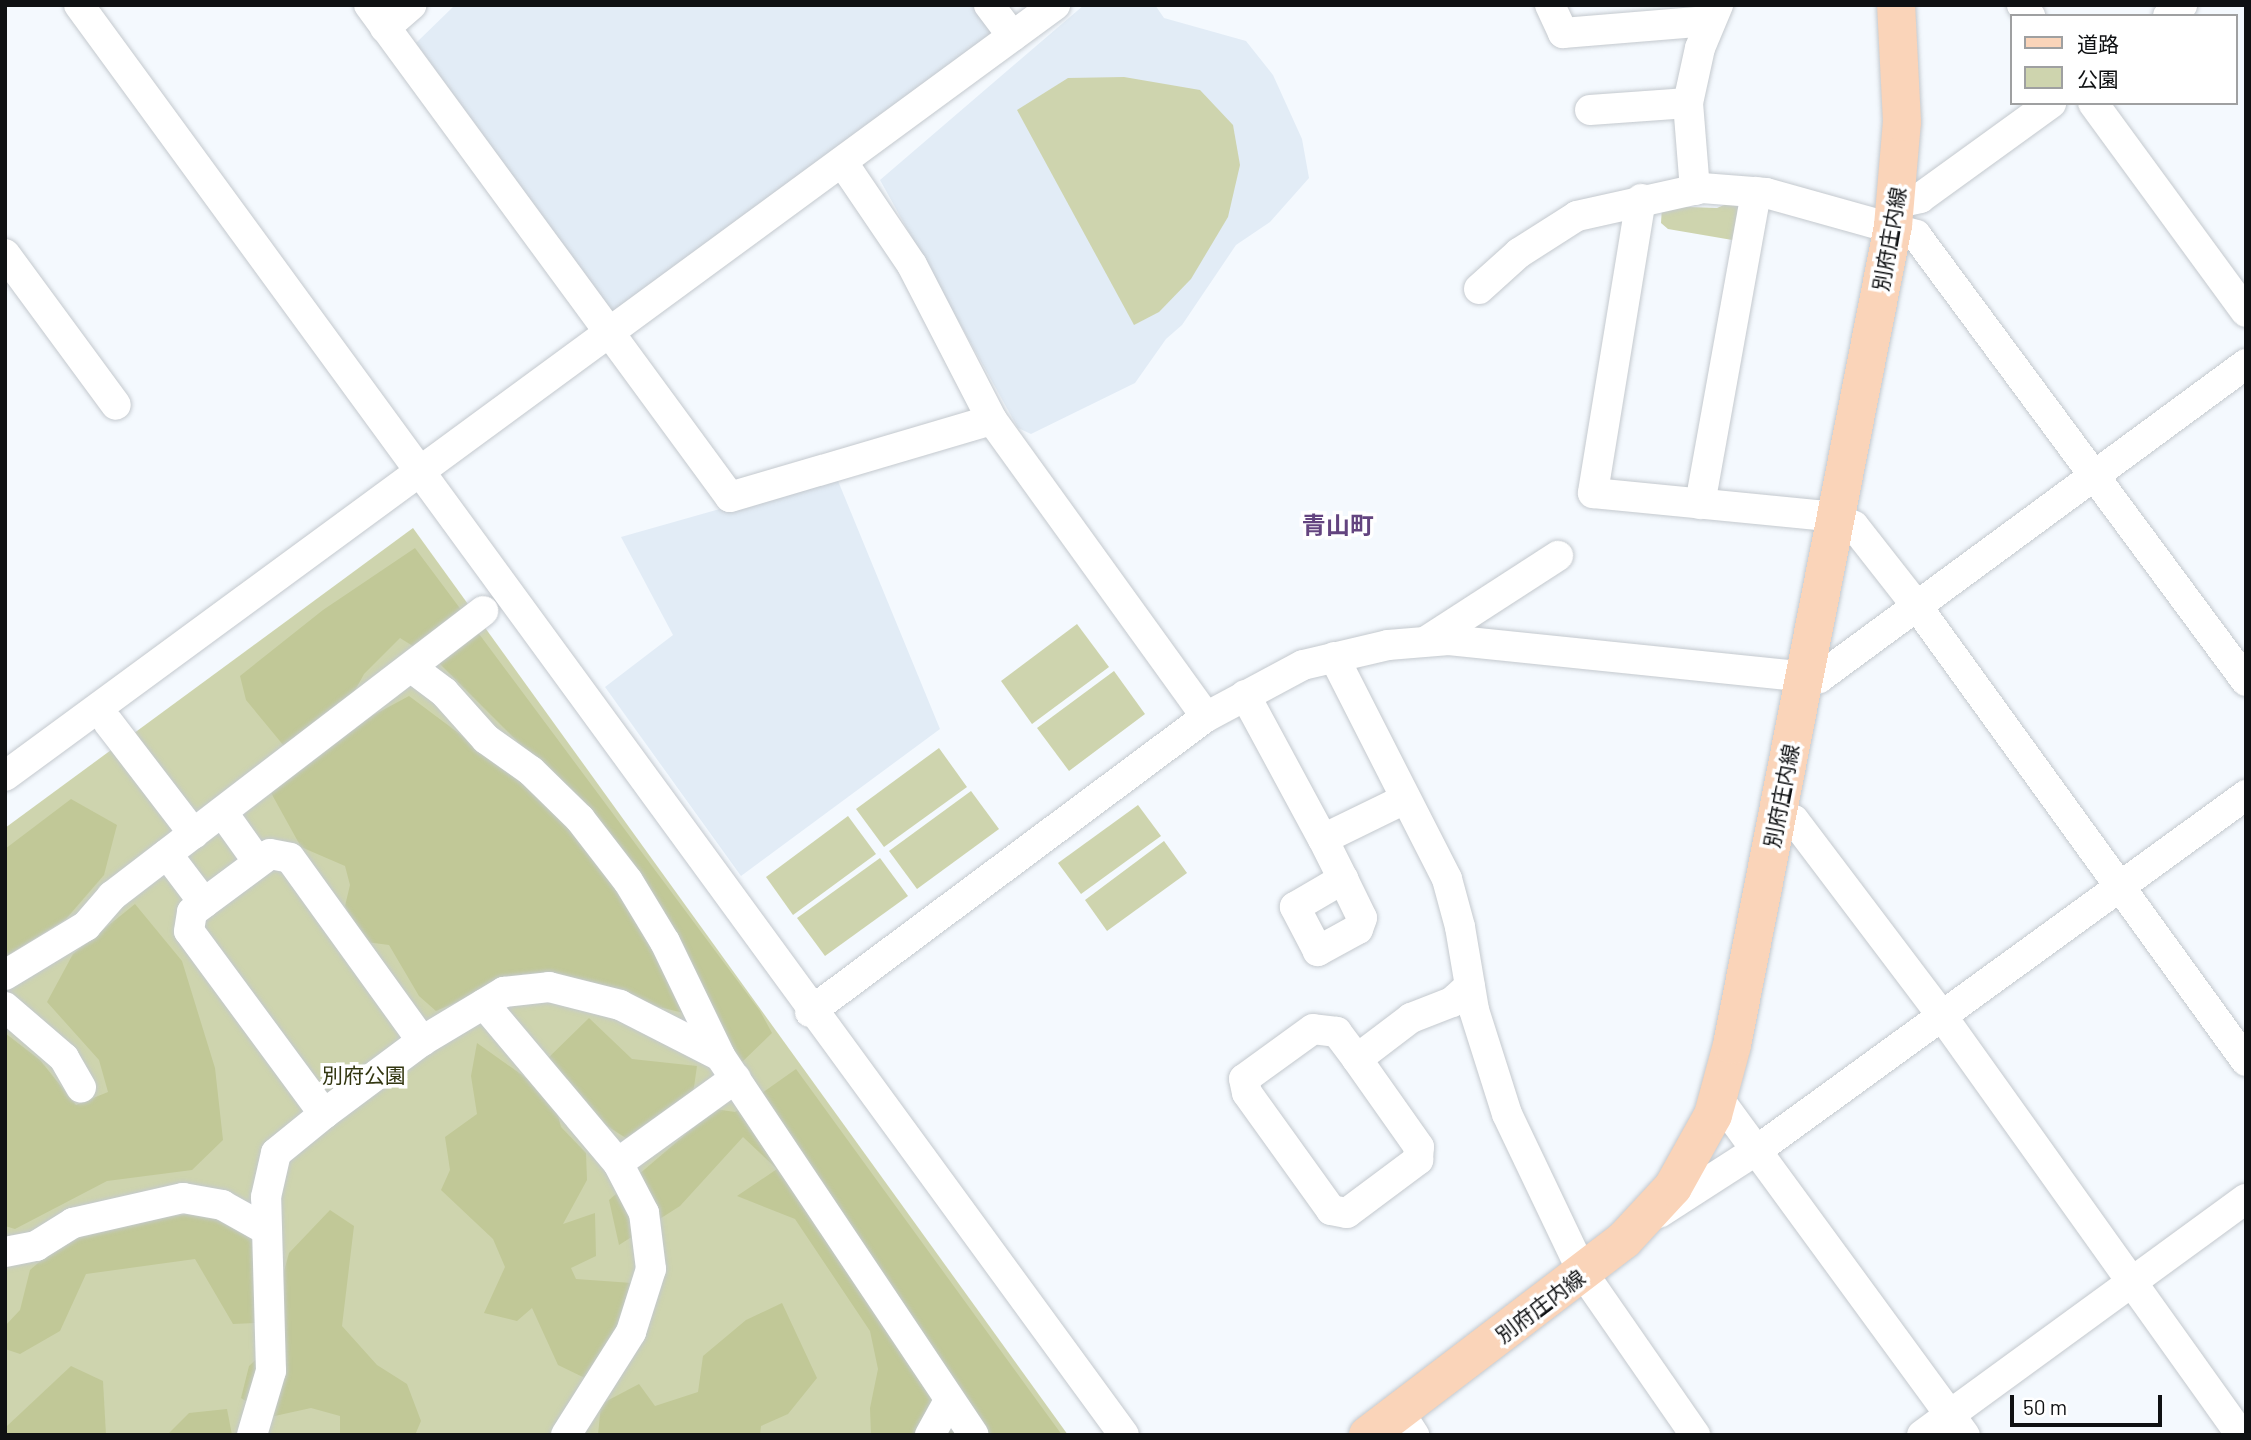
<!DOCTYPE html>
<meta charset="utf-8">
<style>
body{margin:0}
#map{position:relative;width:2251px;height:1440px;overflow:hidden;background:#f4f9fe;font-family:Barlow,"Noto Sans JP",sans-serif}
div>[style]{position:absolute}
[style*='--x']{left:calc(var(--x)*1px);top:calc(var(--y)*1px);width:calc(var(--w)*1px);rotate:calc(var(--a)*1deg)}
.built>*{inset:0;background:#e2ecf6}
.green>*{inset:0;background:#ced4ae}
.forest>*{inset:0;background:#c1c897}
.roads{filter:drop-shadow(0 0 2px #c4c9ce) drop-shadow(0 0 2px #c4c9ce)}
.minor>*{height:30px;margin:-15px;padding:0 15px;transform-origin:15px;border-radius:15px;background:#fff}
.major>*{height:38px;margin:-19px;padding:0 19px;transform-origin:19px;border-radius:19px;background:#fad4b9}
span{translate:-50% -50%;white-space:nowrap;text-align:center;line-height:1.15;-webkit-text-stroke:7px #fff;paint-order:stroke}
.street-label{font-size:21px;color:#0f1113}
.park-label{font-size:21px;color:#323610}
.quarter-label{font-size:24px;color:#63447f;font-weight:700}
.frame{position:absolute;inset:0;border:7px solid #0f1113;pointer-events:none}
.legend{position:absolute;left:2010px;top:14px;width:228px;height:91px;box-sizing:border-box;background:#fff;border:2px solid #9fa0a1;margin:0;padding:9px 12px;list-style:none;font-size:21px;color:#0f1113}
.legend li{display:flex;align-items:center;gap:14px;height:35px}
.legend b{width:35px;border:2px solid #9fa0a1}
.scale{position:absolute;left:2010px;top:1395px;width:152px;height:32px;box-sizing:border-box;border:4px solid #0f1113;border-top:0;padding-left:9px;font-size:21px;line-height:24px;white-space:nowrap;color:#0f1113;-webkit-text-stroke:5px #fff;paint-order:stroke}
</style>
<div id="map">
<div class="built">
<i style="clip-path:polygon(455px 5px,982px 5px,999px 29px,623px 313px,612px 312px,416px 43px)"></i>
<i style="clip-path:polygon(1084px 5px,1155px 5px,1164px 18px,1246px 41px,1273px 75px,1302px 139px,1309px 178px,1270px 222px,1236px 245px,1182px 325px,1166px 339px,1135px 383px,1031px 434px,1018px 428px,880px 180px)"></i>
<i style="clip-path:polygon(836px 476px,940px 729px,741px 876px,605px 687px,673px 635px,621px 537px)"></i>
</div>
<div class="green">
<i style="clip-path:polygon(1124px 77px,1200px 90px,1233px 125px,1240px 165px,1228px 217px,1191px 279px,1159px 312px,1134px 325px,1017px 110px,1068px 78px)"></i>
<i style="clip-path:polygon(1747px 195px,1744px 242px,1668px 229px,1661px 223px,1662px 206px,1717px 208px)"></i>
<i style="clip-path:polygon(413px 528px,1068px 1435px,5px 1435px,5px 828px)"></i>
<i style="clip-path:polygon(1077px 624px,1109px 667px,1032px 724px,1001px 681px)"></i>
<i style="clip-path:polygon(1114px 671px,1145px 714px,1069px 771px,1037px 728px)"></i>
<i style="clip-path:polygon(939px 748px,967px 787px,884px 847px,856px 809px)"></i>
<i style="clip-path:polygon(971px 791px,999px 829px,917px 889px,889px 851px)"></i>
<i style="clip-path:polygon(1138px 805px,1161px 836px,1081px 894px,1058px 863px)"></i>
<i style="clip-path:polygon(848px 816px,876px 854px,793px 915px,766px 877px)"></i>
<i style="clip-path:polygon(1164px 841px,1187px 873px,1107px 931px,1085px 900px)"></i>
<i style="clip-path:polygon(880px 858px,908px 896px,825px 956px,797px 918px)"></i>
</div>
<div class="forest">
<i style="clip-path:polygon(415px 548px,760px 1011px,772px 1033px,741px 1063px,602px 826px,437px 661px,400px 638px,364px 674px,348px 703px,284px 746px,246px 700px,240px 676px,323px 610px)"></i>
<i style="clip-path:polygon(409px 696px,552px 803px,635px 907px,692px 1015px,523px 974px,436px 1011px,419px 996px,389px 945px,366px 942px,345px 906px,350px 885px,345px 866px,301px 847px,270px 791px,316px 746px)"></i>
<i style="clip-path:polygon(71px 799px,117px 825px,104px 875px,66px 919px,5px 957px,5px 849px)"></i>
<i style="clip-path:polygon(135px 904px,182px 961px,215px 1068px,223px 1140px,192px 1170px,107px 1181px,15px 1229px,5px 1226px,5px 1033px,40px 1060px,76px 1105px,108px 1092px,99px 1060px,47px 1002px,73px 954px)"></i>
<i style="clip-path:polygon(589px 1018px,632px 1059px,697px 1066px,693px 1094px,632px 1142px,601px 1122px,544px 1062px)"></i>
<i style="clip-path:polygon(477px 1043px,553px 1097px,561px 1127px,586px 1153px,587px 1180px,563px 1224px,595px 1213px,596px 1256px,571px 1268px,576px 1279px,632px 1283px,626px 1323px,587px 1379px,558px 1365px,532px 1308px,517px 1321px,484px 1313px,505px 1267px,493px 1239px,441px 1190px,450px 1170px,445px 1137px,477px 1114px,471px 1076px)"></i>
<i style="clip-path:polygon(796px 1069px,1062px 1435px,871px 1435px,870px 1408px,878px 1369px,870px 1331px,795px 1219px,737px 1196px,777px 1169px,743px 1137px,680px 1206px,619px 1245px,609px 1200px,715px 1109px,735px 1112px)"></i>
<i style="clip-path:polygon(330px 1210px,354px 1226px,342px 1326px,377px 1365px,407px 1384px,421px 1421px,415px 1435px,340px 1435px,340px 1416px,311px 1408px,270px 1417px,241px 1398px,249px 1366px,261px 1355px,289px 1253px)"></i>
<i style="clip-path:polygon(218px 1211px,254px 1235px,256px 1323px,233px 1324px,195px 1259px,86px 1274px,60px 1331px,20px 1354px,5px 1349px,5px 1326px,20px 1310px,30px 1270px,69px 1236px,139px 1220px)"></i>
<i style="clip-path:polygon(782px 1303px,817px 1378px,788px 1414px,761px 1426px,760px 1435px,598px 1435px,601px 1404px,639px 1384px,655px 1406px,698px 1392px,703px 1356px,746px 1320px)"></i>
<i style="clip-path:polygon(71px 1366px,103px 1381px,106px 1435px,6px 1435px,7px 1426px)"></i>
<i style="clip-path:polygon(227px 1409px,232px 1435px,167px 1435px,189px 1413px)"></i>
</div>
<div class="roads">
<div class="minor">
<i style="--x:79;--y:5;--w:1771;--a:53.84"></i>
<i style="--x:369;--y:5;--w:610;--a:53.73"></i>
<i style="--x:730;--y:497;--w:273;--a:-16.4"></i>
<i style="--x:989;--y:5;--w:39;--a:53"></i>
<i style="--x:1550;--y:5;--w:31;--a:65"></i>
<i style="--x:1563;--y:33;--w:146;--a:-4.7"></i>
<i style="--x:2022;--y:5;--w:14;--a:54"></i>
<i style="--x:2168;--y:16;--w:18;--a:-38"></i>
<i style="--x:385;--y:28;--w:35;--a:-41"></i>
<i style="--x:2093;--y:103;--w:259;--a:53.8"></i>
<i style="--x:1590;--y:110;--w:98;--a:-4.1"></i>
<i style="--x:843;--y:163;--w:123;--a:55.9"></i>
<i style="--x:912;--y:265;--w:174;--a:62.7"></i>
<i style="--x:992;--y:420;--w:366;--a:54.2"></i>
<i style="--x:1695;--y:190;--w:87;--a:-94.6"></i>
<i style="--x:1688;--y:103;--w:56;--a:-77.7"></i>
<i style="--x:1700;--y:48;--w:47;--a:-67.3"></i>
<i style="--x:1641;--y:199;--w:298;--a:99.3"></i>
<i style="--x:1593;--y:493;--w:244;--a:5.6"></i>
<i style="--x:1836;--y:517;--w:20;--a:27"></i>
<i style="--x:1854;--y:526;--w:105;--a:51.9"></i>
<i style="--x:1919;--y:609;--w:558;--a:54.12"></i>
<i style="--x:1897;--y:203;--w:24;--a:-12"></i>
<i style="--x:1920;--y:198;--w:162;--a:-35.9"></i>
<i style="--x:5;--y:254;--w:187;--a:53.7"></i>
<i style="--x:1479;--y:289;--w:54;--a:-42"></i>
<i style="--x:1519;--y:253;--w:69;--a:-32.5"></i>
<i style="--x:1577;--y:216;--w:128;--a:-12.6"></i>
<i style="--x:1702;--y:188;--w:64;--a:4.5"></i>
<i style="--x:1766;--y:193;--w:156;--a:15.6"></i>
<i style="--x:1916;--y:235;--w:555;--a:53.5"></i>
<i style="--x:1700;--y:504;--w:317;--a:-79.8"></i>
<i style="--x:1428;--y:640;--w:155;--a:-32.9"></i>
<i style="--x:1334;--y:657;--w:249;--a:63"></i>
<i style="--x:1447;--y:879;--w:50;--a:74.8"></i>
<i style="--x:1460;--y:927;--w:84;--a:80.4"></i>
<i style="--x:1474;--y:1010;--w:109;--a:72.4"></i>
<i style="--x:1507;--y:1114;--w:176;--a:64.5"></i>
<i style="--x:1583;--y:1273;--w:197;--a:55.3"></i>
<i style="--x:412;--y:668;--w:40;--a:37"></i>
<i style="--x:444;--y:692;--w:63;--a:48.2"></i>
<i style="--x:486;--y:739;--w:55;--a:35.4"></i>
<i style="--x:531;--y:771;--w:69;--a:44.4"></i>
<i style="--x:580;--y:819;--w:78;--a:52.3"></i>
<i style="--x:628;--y:881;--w:71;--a:58.8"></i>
<i style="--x:665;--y:942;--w:127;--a:64.2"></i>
<i style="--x:720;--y:1056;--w:456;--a:56.2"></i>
<i style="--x:1245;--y:695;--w:164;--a:61.6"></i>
<i style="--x:1323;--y:839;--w:45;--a:63.4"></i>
<i style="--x:1343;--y:879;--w:43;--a:64"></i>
<i style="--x:1362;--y:918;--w:12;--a:110"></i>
<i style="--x:1358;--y:929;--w:46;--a:151.2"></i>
<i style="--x:1318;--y:951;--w:50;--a:-117.6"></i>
<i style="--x:1295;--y:907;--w:56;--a:-30.3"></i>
<i style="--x:108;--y:722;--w:141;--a:52.5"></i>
<i style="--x:5;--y:776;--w:1303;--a:-36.29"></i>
<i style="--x:223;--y:813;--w:60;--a:54.5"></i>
<i style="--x:1777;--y:816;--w:17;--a:13"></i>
<i style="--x:1794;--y:820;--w:246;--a:52.9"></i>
<i style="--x:1942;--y:1016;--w:515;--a:54.49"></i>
<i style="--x:1323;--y:839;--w:91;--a:-26"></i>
<i style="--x:167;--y:854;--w:61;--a:52.9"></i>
<i style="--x:5;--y:975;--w:95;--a:-31.2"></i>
<i style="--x:86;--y:926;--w:40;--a:-49"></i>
<i style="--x:112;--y:896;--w:468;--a:-37.5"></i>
<i style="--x:484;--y:1004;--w:208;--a:49.9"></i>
<i style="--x:5;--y:1007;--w:78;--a:40.8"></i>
<i style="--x:64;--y:1058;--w:34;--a:60"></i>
<i style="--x:810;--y:1012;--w:494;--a:-36.7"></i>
<i style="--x:1206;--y:717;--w:110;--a:-28.2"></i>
<i style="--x:1303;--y:665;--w:87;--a:-13.2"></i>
<i style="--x:1388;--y:645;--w:61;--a:-4.7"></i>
<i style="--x:1449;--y:640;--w:372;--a:5.9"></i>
<i style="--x:1819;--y:678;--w:530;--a:-36.33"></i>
<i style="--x:1357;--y:1059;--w:34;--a:-127"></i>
<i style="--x:1337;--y:1032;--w:24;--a:-173"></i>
<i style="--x:1313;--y:1029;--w:85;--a:144.1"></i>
<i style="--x:1244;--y:1079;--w:14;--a:78"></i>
<i style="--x:1247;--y:1093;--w:144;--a:54.3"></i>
<i style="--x:1331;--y:1210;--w:16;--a:11"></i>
<i style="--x:1347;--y:1213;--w:89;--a:-36.7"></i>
<i style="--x:1418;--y:1160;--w:13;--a:-86"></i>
<i style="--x:1419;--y:1147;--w:108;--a:-125.2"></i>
<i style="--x:1357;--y:1059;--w:68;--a:-37.2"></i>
<i style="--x:1411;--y:1018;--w:44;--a:-21.3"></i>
<i style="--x:1452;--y:1002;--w:24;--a:-42"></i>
<i style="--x:1718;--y:1098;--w:418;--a:53.8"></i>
<i style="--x:324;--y:1114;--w:122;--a:-36.7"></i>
<i style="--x:1659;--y:1213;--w:120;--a:-32.8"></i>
<i style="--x:1760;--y:1148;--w:601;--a:-35.99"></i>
<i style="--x:5;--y:1252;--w:32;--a:-11"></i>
<i style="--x:36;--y:1246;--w:44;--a:-31.9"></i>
<i style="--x:73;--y:1223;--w:113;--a:-12.8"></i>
<i style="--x:183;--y:1198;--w:40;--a:10"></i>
<i style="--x:222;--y:1205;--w:51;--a:29.1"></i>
<i style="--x:1405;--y:1421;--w:17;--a:57"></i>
<i style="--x:252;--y:1435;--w:67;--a:-73.5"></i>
<i style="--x:271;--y:1371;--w:174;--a:-91.6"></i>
<i style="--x:266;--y:1197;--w:45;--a:-77.2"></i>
<i style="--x:276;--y:1153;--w:62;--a:-39.1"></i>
<i style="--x:324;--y:1114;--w:227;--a:-126.4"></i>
<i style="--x:189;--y:931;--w:19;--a:-81"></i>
<i style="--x:192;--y:912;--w:15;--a:-37"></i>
<i style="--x:204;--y:903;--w:82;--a:-36.6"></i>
<i style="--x:270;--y:854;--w:20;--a:11"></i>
<i style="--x:290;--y:858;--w:226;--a:54.2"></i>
<i style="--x:422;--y:1041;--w:96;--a:-30.9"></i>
<i style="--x:504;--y:992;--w:45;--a:-6.3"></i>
<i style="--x:549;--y:987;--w:73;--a:14.2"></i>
<i style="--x:620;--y:1005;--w:112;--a:27"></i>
<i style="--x:566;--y:1435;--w:122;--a:-57.7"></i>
<i style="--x:631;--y:1332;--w:66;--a:-72.4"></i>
<i style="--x:651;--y:1269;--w:56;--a:-97.1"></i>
<i style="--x:644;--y:1213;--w:56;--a:-117.5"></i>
<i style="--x:618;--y:1163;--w:145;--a:-35.8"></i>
<i style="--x:930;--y:1435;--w:39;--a:-61"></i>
<i style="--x:1922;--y:1435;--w:401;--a:-36.1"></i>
</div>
<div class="major">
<i style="--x:1368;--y:1435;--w:322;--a:-37.3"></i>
<i style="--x:1624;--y:1240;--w:72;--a:-47.2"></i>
<i style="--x:1673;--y:1187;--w:82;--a:-60.9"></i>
<i style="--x:1713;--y:1115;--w:73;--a:-74.8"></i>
<i style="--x:1732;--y:1045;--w:835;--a:-78.88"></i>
<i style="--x:1893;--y:226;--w:104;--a:-85.1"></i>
<i style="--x:1902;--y:122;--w:117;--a:-92.9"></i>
</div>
</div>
<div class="street-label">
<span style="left:1889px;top:239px;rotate:-80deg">別府庄内線</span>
<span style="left:1781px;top:796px;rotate:-79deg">別府庄内線</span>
<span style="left:1540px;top:1306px;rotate:-37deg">別府庄内線</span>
</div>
<div class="park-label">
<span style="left:364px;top:1075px">別府公園</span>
</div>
<div class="quarter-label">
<span style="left:1338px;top:525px">青山町</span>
</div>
<div class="frame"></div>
<ul class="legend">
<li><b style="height:9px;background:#fad4b9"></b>道路</li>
<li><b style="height:19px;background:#ced4ae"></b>公園</li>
</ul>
<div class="scale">50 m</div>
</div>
